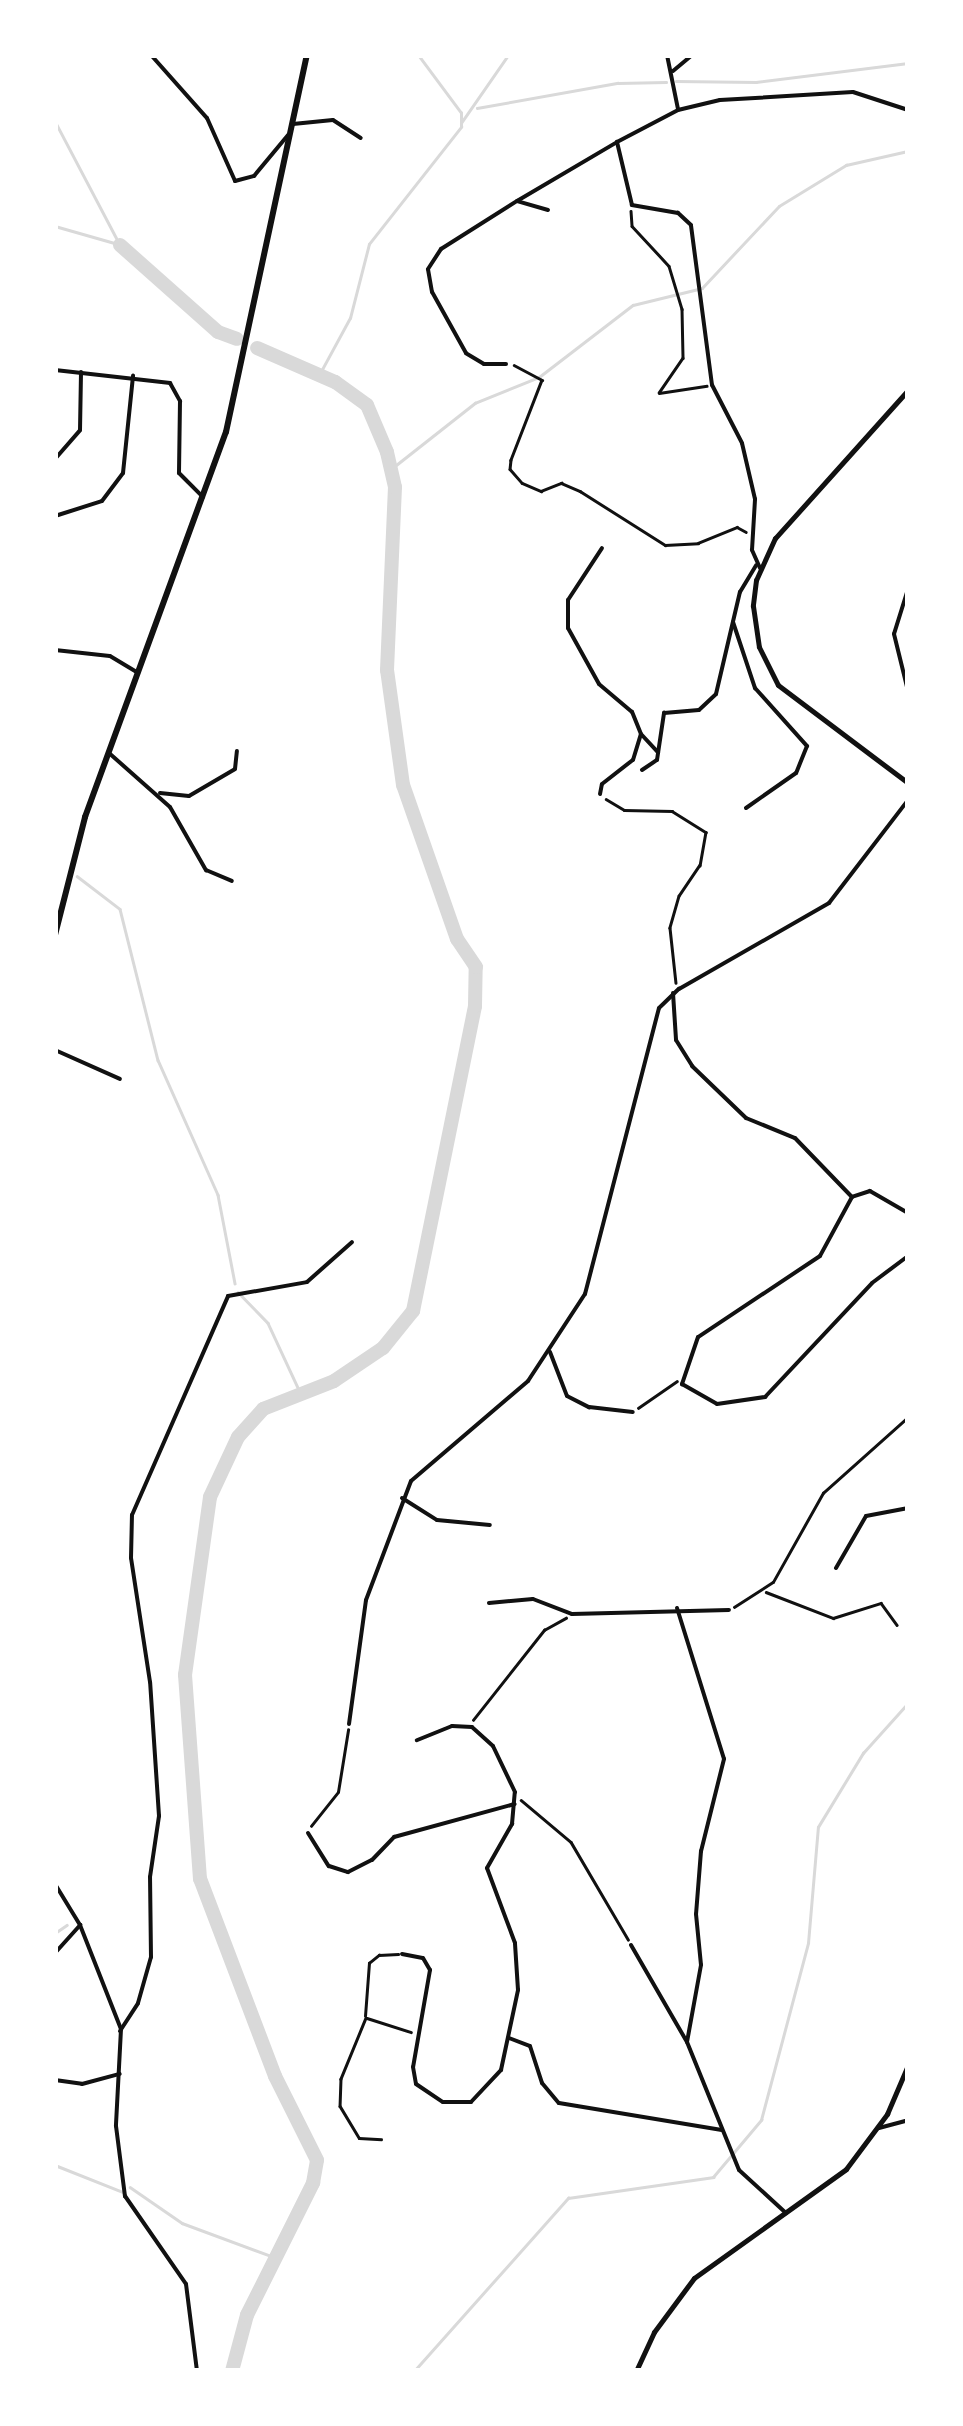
<!DOCTYPE html>
<style>
body{margin:0}
#map{position:relative;width:963px;height:2426px;overflow:hidden;background:#fff;font-family:Roboto,sans-serif}
div>[style]{position:absolute}
[style*='--x']{left:calc(var(--x)*1px);top:calc(var(--y)*1px);width:calc(var(--w)*1px);rotate:calc(var(--a)*1deg)}
.stream>*{height:2.5px;margin:-1.25px;padding:0 1.25px;transform-origin:1.25px;border-radius:1.25px;background:#d9d9d9}
.river>*{height:14px;margin:-7px;padding:0 7px;transform-origin:7px;border-radius:7px;background:#d9d9d9}
.path>*{height:2.5px;margin:-1.25px;padding:0 1.25px;transform-origin:1.25px;border-radius:1.25px;background:#111}
.minor>*{height:4px;margin:-2px;padding:0 2px;transform-origin:2px;border-radius:2px;background:#111}
.tertiary>*{height:5px;margin:-2.5px;padding:0 2.5px;transform-origin:2.5px;border-radius:2.5px;background:#111}
.secondary>*{height:6px;margin:-3px;padding:0 3px;transform-origin:3px;border-radius:3px;background:#111}
span{translate:-50% -50%;white-space:nowrap;text-align:center;line-height:1.15;-webkit-text-stroke:8px #fff;paint-order:stroke}
.frame{position:absolute;inset:0;border:58px solid #fff;pointer-events:none}
</style>
<div id="map">
<div class="stream">
<i style="--x:676;--y:81;--w:80;--a:0.7"></i>
<i style="--x:756;--y:82;--w:153;--a:-7.1"></i>
<i style="--x:477;--y:108;--w:143;--a:-10.1"></i>
<i style="--x:618;--y:83;--w:48;--a:-1.2"></i>
<i style="--x:55;--y:121;--w:140;--a:62.3"></i>
<i style="--x:461;--y:123;--w:83;--a:-55.3"></i>
<i style="--x:55;--y:226;--w:66;--a:15.9"></i>
<i style="--x:319;--y:375;--w:65;--a:-61.5"></i>
<i style="--x:350;--y:318;--w:76;--a:-75.6"></i>
<i style="--x:369;--y:244;--w:149;--a:-51.8"></i>
<i style="--x:461;--y:127;--w:14;--a:-90"></i>
<i style="--x:461;--y:113;--w:72;--a:-126.6"></i>
<i style="--x:391;--y:469;--w:107;--a:-38.2"></i>
<i style="--x:475;--y:403;--w:69;--a:-22.1"></i>
<i style="--x:539;--y:377;--w:118;--a:-37.5"></i>
<i style="--x:633;--y:305;--w:71;--a:-13.8"></i>
<i style="--x:702;--y:288;--w:112;--a:-46.8"></i>
<i style="--x:779;--y:206;--w:79;--a:-31.5"></i>
<i style="--x:846;--y:165;--w:64;--a:-12.7"></i>
<i style="--x:77;--y:876;--w:54;--a:37.5"></i>
<i style="--x:120;--y:909;--w:156;--a:75.9"></i>
<i style="--x:158;--y:1060;--w:148;--a:66"></i>
<i style="--x:218;--y:1195;--w:90;--a:79.1"></i>
<i style="--x:238;--y:1292;--w:43;--a:45.9"></i>
<i style="--x:268;--y:1323;--w:78;--a:65.1"></i>
<i style="--x:55;--y:1933;--w:14;--a:-34"></i>
<i style="--x:55;--y:2165;--w:73;--a:21.7"></i>
<i style="--x:130;--y:2187;--w:63;--a:34.7"></i>
<i style="--x:182;--y:2223;--w:98;--a:20.3"></i>
<i style="--x:414;--y:2371;--w:232;--a:-48.3"></i>
<i style="--x:568;--y:2198;--w:147;--a:-8.2"></i>
<i style="--x:713;--y:2177;--w:75;--a:-49.9"></i>
<i style="--x:761;--y:2120;--w:183;--a:-75.1"></i>
<i style="--x:808;--y:1943;--w:116;--a:-85.1"></i>
<i style="--x:818;--y:1827;--w:87;--a:-58.7"></i>
<i style="--x:863;--y:1753;--w:67;--a:-48"></i>
</div>
<div class="river">
<i style="--x:120;--y:245;--w:131;--a:41.6"></i>
<i style="--x:218;--y:332;--w:20;--a:20"></i>
<i style="--x:232;--y:2371;--w:58;--a:-75"></i>
<i style="--x:247;--y:2315;--w:148;--a:-63.4"></i>
<i style="--x:313;--y:2183;--w:23;--a:-80"></i>
<i style="--x:317;--y:2160;--w:94;--a:-116.6"></i>
<i style="--x:275;--y:2076;--w:211;--a:-110.8"></i>
<i style="--x:200;--y:1879;--w:205;--a:-94.2"></i>
<i style="--x:185;--y:1675;--w:180;--a:-82"></i>
<i style="--x:210;--y:1497;--w:66;--a:-65"></i>
<i style="--x:238;--y:1437;--w:38;--a:-48"></i>
<i style="--x:263;--y:1409;--w:76;--a:-21.5"></i>
<i style="--x:334;--y:1381;--w:59;--a:-34"></i>
<i style="--x:383;--y:1348;--w:48;--a:-51"></i>
<i style="--x:413;--y:1311;--w:311;--a:-78.5"></i>
<i style="--x:475;--y:1006;--w:39;--a:-89"></i>
<i style="--x:476;--y:967;--w:34;--a:-124"></i>
<i style="--x:457;--y:939;--w:163;--a:-109.3"></i>
<i style="--x:403;--y:785;--w:116;--a:-97.9"></i>
<i style="--x:387;--y:670;--w:183;--a:-87.5"></i>
<i style="--x:395;--y:487;--w:36;--a:-103"></i>
<i style="--x:387;--y:452;--w:51;--a:-113.1"></i>
<i style="--x:367;--y:405;--w:39;--a:-144"></i>
<i style="--x:335;--y:382;--w:85;--a:-156.4"></i>
</div>
<div class="path">
<i style="--x:631;--y:211;--w:15;--a:86"></i>
<i style="--x:632;--y:226;--w:54;--a:47.2"></i>
<i style="--x:669;--y:266;--w:45;--a:73.2"></i>
<i style="--x:682;--y:309;--w:49;--a:88.8"></i>
<i style="--x:683;--y:358;--w:42;--a:124.4"></i>
<i style="--x:659;--y:393;--w:48;--a:-8.5"></i>
<i style="--x:514;--y:365;--w:32;--a:28"></i>
<i style="--x:542;--y:380;--w:86;--a:111.2"></i>
<i style="--x:511;--y:460;--w:9;--a:96"></i>
<i style="--x:510;--y:469;--w:18;--a:49"></i>
<i style="--x:522;--y:483;--w:21;--a:23"></i>
<i style="--x:541;--y:491;--w:22;--a:-22"></i>
<i style="--x:561;--y:483;--w:21;--a:23"></i>
<i style="--x:580;--y:491;--w:101;--a:32.4"></i>
<i style="--x:665;--y:545;--w:33;--a:-3"></i>
<i style="--x:698;--y:543;--w:42;--a:-22.3"></i>
<i style="--x:737;--y:527;--w:10;--a:29"></i>
<i style="--x:606;--y:799;--w:21;--a:31"></i>
<i style="--x:624;--y:810;--w:48;--a:1.2"></i>
<i style="--x:672;--y:811;--w:40;--a:32"></i>
<i style="--x:706;--y:832;--w:34;--a:100"></i>
<i style="--x:700;--y:865;--w:37;--a:124"></i>
<i style="--x:679;--y:896;--w:33;--a:106"></i>
<i style="--x:670;--y:928;--w:55;--a:83.8"></i>
<i style="--x:638;--y:1408;--w:47;--a:-34.7"></i>
<i style="--x:766;--y:1592;--w:72;--a:21.2"></i>
<i style="--x:833;--y:1618;--w:50;--a:-17.4"></i>
<i style="--x:881;--y:1603;--w:27;--a:54"></i>
<i style="--x:734;--y:1607;--w:46;--a:-32.7"></i>
<i style="--x:773;--y:1582;--w:102;--a:-60.7"></i>
<i style="--x:823;--y:1493;--w:114;--a:-41.8"></i>
<i style="--x:473;--y:1720;--w:115;--a:-51.7"></i>
<i style="--x:544;--y:1630;--w:25;--a:-29"></i>
<i style="--x:521;--y:1800;--w:65;--a:40"></i>
<i style="--x:571;--y:1842;--w:113;--a:59.6"></i>
<i style="--x:311;--y:1826;--w:43;--a:-51.5"></i>
<i style="--x:338;--y:1792;--w:63;--a:-80.8"></i>
<i style="--x:365;--y:2016;--w:53;--a:-85.7"></i>
<i style="--x:369;--y:1963;--w:13;--a:-39"></i>
<i style="--x:379;--y:1955;--w:19;--a:-3"></i>
<i style="--x:366;--y:2018;--w:66;--a:112.3"></i>
<i style="--x:341;--y:2079;--w:27;--a:92"></i>
<i style="--x:340;--y:2106;--w:37;--a:59"></i>
<i style="--x:359;--y:2138;--w:22;--a:3"></i>
<i style="--x:367;--y:2018;--w:46;--a:17.7"></i>
</div>
<div class="minor">
<i style="--x:151;--y:55;--w:84;--a:48.4"></i>
<i style="--x:207;--y:118;--w:69;--a:66"></i>
<i style="--x:235;--y:181;--w:20;--a:-15"></i>
<i style="--x:254;--y:176;--w:53;--a:-50.3"></i>
<i style="--x:667;--y:55;--w:55;--a:78.5"></i>
<i style="--x:673;--y:71;--w:25;--a:-40"></i>
<i style="--x:293;--y:124;--w:40;--a:-5.7"></i>
<i style="--x:333;--y:120;--w:33;--a:33"></i>
<i style="--x:548;--y:210;--w:32;--a:-164"></i>
<i style="--x:517;--y:201;--w:116;--a:-30.5"></i>
<i style="--x:506;--y:364;--w:22;--a:180"></i>
<i style="--x:484;--y:364;--w:21;--a:-149"></i>
<i style="--x:466;--y:353;--w:70;--a:-119.1"></i>
<i style="--x:432;--y:292;--w:23;--a:-100"></i>
<i style="--x:428;--y:269;--w:24;--a:-57"></i>
<i style="--x:441;--y:249;--w:90;--a:-32.3"></i>
<i style="--x:55;--y:370;--w:116;--a:6.4"></i>
<i style="--x:170;--y:383;--w:21;--a:61"></i>
<i style="--x:180;--y:401;--w:72;--a:90.8"></i>
<i style="--x:179;--y:473;--w:34;--a:45"></i>
<i style="--x:55;--y:459;--w:38;--a:-49"></i>
<i style="--x:80;--y:430;--w:58;--a:-89"></i>
<i style="--x:55;--y:516;--w:49;--a:-17.7"></i>
<i style="--x:102;--y:501;--w:35;--a:-53"></i>
<i style="--x:123;--y:473;--w:98;--a:-84.1"></i>
<i style="--x:760;--y:568;--w:20;--a:-114"></i>
<i style="--x:752;--y:550;--w:51;--a:-86.6"></i>
<i style="--x:755;--y:499;--w:57;--a:-103.1"></i>
<i style="--x:742;--y:443;--w:65;--a:-117.3"></i>
<i style="--x:712;--y:385;--w:161;--a:-97.5"></i>
<i style="--x:691;--y:225;--w:18;--a:-137"></i>
<i style="--x:678;--y:213;--w:47;--a:-170.1"></i>
<i style="--x:632;--y:205;--w:65;--a:-103.4"></i>
<i style="--x:617;--y:142;--w:69;--a:-27.7"></i>
<i style="--x:678;--y:110;--w:43;--a:-13.4"></i>
<i style="--x:720;--y:100;--w:133;--a:-3.4"></i>
<i style="--x:853;--y:92;--w:58;--a:18.1"></i>
<i style="--x:908;--y:589;--w:47;--a:107.3"></i>
<i style="--x:894;--y:634;--w:59;--a:76.2"></i>
<i style="--x:733;--y:622;--w:70;--a:71.6"></i>
<i style="--x:755;--y:688;--w:78;--a:48.1"></i>
<i style="--x:807;--y:746;--w:29;--a:112"></i>
<i style="--x:796;--y:773;--w:61;--a:145"></i>
<i style="--x:55;--y:650;--w:55;--a:6.2"></i>
<i style="--x:110;--y:656;--w:33;--a:31"></i>
<i style="--x:641;--y:734;--w:25;--a:47"></i>
<i style="--x:109;--y:753;--w:81;--a:41.5"></i>
<i style="--x:170;--y:807;--w:73;--a:60.3"></i>
<i style="--x:206;--y:870;--w:28;--a:23"></i>
<i style="--x:642;--y:770;--w:18;--a:-34"></i>
<i style="--x:657;--y:760;--w:48;--a:-81.5"></i>
<i style="--x:664;--y:713;--w:35;--a:-5"></i>
<i style="--x:699;--y:710;--w:23;--a:-43"></i>
<i style="--x:716;--y:694;--w:105;--a:-76.8"></i>
<i style="--x:740;--y:592;--w:31;--a:-59"></i>
<i style="--x:160;--y:793;--w:29;--a:6"></i>
<i style="--x:189;--y:796;--w:53;--a:-30.4"></i>
<i style="--x:235;--y:769;--w:18;--a:-84"></i>
<i style="--x:600;--y:794;--w:10;--a:-79"></i>
<i style="--x:602;--y:784;--w:39;--a:-38"></i>
<i style="--x:633;--y:760;--w:27;--a:-73"></i>
<i style="--x:641;--y:734;--w:24;--a:-112"></i>
<i style="--x:632;--y:712;--w:43;--a:-139.7"></i>
<i style="--x:599;--y:684;--w:64;--a:-119"></i>
<i style="--x:568;--y:628;--w:28;--a:-90"></i>
<i style="--x:568;--y:600;--w:62;--a:-56.8"></i>
<i style="--x:673;--y:993;--w:47;--a:86.3"></i>
<i style="--x:676;--y:1040;--w:31;--a:58"></i>
<i style="--x:692;--y:1066;--w:75;--a:43.9"></i>
<i style="--x:746;--y:1118;--w:53;--a:22.2"></i>
<i style="--x:795;--y:1138;--w:82;--a:46"></i>
<i style="--x:55;--y:1050;--w:71;--a:24"></i>
<i style="--x:908;--y:1213;--w:44;--a:-149.9"></i>
<i style="--x:870;--y:1191;--w:19;--a:162"></i>
<i style="--x:852;--y:1197;--w:67;--a:118.5"></i>
<i style="--x:820;--y:1256;--w:146;--a:146.4"></i>
<i style="--x:698;--y:1337;--w:50;--a:108.8"></i>
<i style="--x:682;--y:1384;--w:40;--a:29.7"></i>
<i style="--x:717;--y:1404;--w:49;--a:-8.3"></i>
<i style="--x:765;--y:1397;--w:156;--a:-46.8"></i>
<i style="--x:872;--y:1283;--w:45;--a:-36.9"></i>
<i style="--x:550;--y:1352;--w:47;--a:68.9"></i>
<i style="--x:567;--y:1396;--w:25;--a:27"></i>
<i style="--x:589;--y:1407;--w:44;--a:6.5"></i>
<i style="--x:402;--y:1498;--w:41;--a:32.2"></i>
<i style="--x:437;--y:1520;--w:53;--a:5.4"></i>
<i style="--x:836;--y:1568;--w:60;--a:-60"></i>
<i style="--x:866;--y:1516;--w:43;--a:-10.8"></i>
<i style="--x:489;--y:1603;--w:44;--a:-5.2"></i>
<i style="--x:533;--y:1599;--w:42;--a:21"></i>
<i style="--x:572;--y:1614;--w:157;--a:-1.5"></i>
<i style="--x:677;--y:1608;--w:158;--a:72.7"></i>
<i style="--x:724;--y:1759;--w:95;--a:104"></i>
<i style="--x:701;--y:1851;--w:63;--a:94.5"></i>
<i style="--x:696;--y:1914;--w:51;--a:84.4"></i>
<i style="--x:701;--y:1965;--w:78;--a:100.3"></i>
<i style="--x:349;--y:1724;--w:125;--a:-82.2"></i>
<i style="--x:366;--y:1600;--w:127;--a:-69.3"></i>
<i style="--x:411;--y:1481;--w:154;--a:-40.5"></i>
<i style="--x:528;--y:1381;--w:104;--a:-56.8"></i>
<i style="--x:585;--y:1294;--w:295;--a:-75.5"></i>
<i style="--x:659;--y:1008;--w:28;--a:-44"></i>
<i style="--x:679;--y:989;--w:173;--a:-29.8"></i>
<i style="--x:829;--y:903;--w:130;--a:-52.5"></i>
<i style="--x:308;--y:1833;--w:39;--a:58"></i>
<i style="--x:329;--y:1866;--w:20;--a:18"></i>
<i style="--x:348;--y:1872;--w:27;--a:-27"></i>
<i style="--x:372;--y:1860;--w:32;--a:-46"></i>
<i style="--x:394;--y:1837;--w:125;--a:-15.3"></i>
<i style="--x:55;--y:1884;--w:48;--a:58.6"></i>
<i style="--x:80;--y:1925;--w:112;--a:68.5"></i>
<i style="--x:121;--y:2029;--w:97;--a:93"></i>
<i style="--x:116;--y:2126;--w:71;--a:82.7"></i>
<i style="--x:125;--y:2196;--w:107;--a:55.3"></i>
<i style="--x:186;--y:2284;--w:88;--a:82.8"></i>
<i style="--x:631;--y:1945;--w:112;--a:60"></i>
<i style="--x:687;--y:2042;--w:138;--a:67.9"></i>
<i style="--x:739;--y:2170;--w:64;--a:42.5"></i>
<i style="--x:55;--y:1953;--w:38;--a:-48"></i>
<i style="--x:402;--y:1954;--w:21;--a:11"></i>
<i style="--x:423;--y:1958;--w:14;--a:60"></i>
<i style="--x:430;--y:1970;--w:98;--a:99.9"></i>
<i style="--x:413;--y:2067;--w:17;--a:80"></i>
<i style="--x:416;--y:2084;--w:32;--a:34"></i>
<i style="--x:443;--y:2102;--w:28;--a:0"></i>
<i style="--x:471;--y:2102;--w:44;--a:-46.8"></i>
<i style="--x:501;--y:2070;--w:82;--a:-78"></i>
<i style="--x:518;--y:1990;--w:47;--a:-93.7"></i>
<i style="--x:515;--y:1943;--w:80;--a:-110.5"></i>
<i style="--x:487;--y:1868;--w:51;--a:-60.4"></i>
<i style="--x:512;--y:1824;--w:32;--a:-85"></i>
<i style="--x:515;--y:1792;--w:51;--a:-115.6"></i>
<i style="--x:493;--y:1746;--w:28;--a:-138"></i>
<i style="--x:472;--y:1727;--w:20;--a:-177"></i>
<i style="--x:452;--y:1726;--w:38;--a:158"></i>
<i style="--x:120;--y:2031;--w:33;--a:-57"></i>
<i style="--x:138;--y:2003;--w:48;--a:-74.2"></i>
<i style="--x:151;--y:1957;--w:80;--a:-90.7"></i>
<i style="--x:150;--y:1877;--w:62;--a:-81.6"></i>
<i style="--x:159;--y:1816;--w:134;--a:-93.8"></i>
<i style="--x:150;--y:1682;--w:125;--a:-98.7"></i>
<i style="--x:131;--y:1558;--w:43;--a:-88.7"></i>
<i style="--x:132;--y:1515;--w:239;--a:-66.3"></i>
<i style="--x:228;--y:1296;--w:80;--a:-10"></i>
<i style="--x:307;--y:1282;--w:60;--a:-41.6"></i>
<i style="--x:509;--y:2038;--w:22;--a:21"></i>
<i style="--x:530;--y:2046;--w:39;--a:72"></i>
<i style="--x:542;--y:2083;--w:26;--a:50"></i>
<i style="--x:559;--y:2103;--w:165;--a:9.4"></i>
<i style="--x:55;--y:2080;--w:27;--a:8"></i>
<i style="--x:82;--y:2084;--w:39;--a:-15"></i>
<i style="--x:879;--y:2128;--w:30;--a:-15"></i>
</div>
<div class="tertiary">
<i style="--x:908;--y:390;--w:199;--a:131.9"></i>
<i style="--x:775;--y:538;--w:46;--a:114.3"></i>
<i style="--x:756;--y:580;--w:26;--a:97"></i>
<i style="--x:753;--y:606;--w:41;--a:81.7"></i>
<i style="--x:759;--y:647;--w:42;--a:63.4"></i>
<i style="--x:778;--y:685;--w:163;--a:37"></i>
<i style="--x:636;--y:2371;--w:43;--a:-65.2"></i>
<i style="--x:654;--y:2332;--w:67;--a:-53.5"></i>
<i style="--x:694;--y:2278;--w:187;--a:-35.6"></i>
<i style="--x:846;--y:2169;--w:69;--a:-53.3"></i>
<i style="--x:887;--y:2114;--w:53;--a:-66.8"></i>
</div>
<div class="secondary">
<i style="--x:55;--y:935;--w:122;--a:-75.7"></i>
<i style="--x:85;--y:817;--w:410;--a:-69.9"></i>
<i style="--x:226;--y:432;--w:386;--a:-77.9"></i>
</div>
<div class="frame"></div>
</div>
